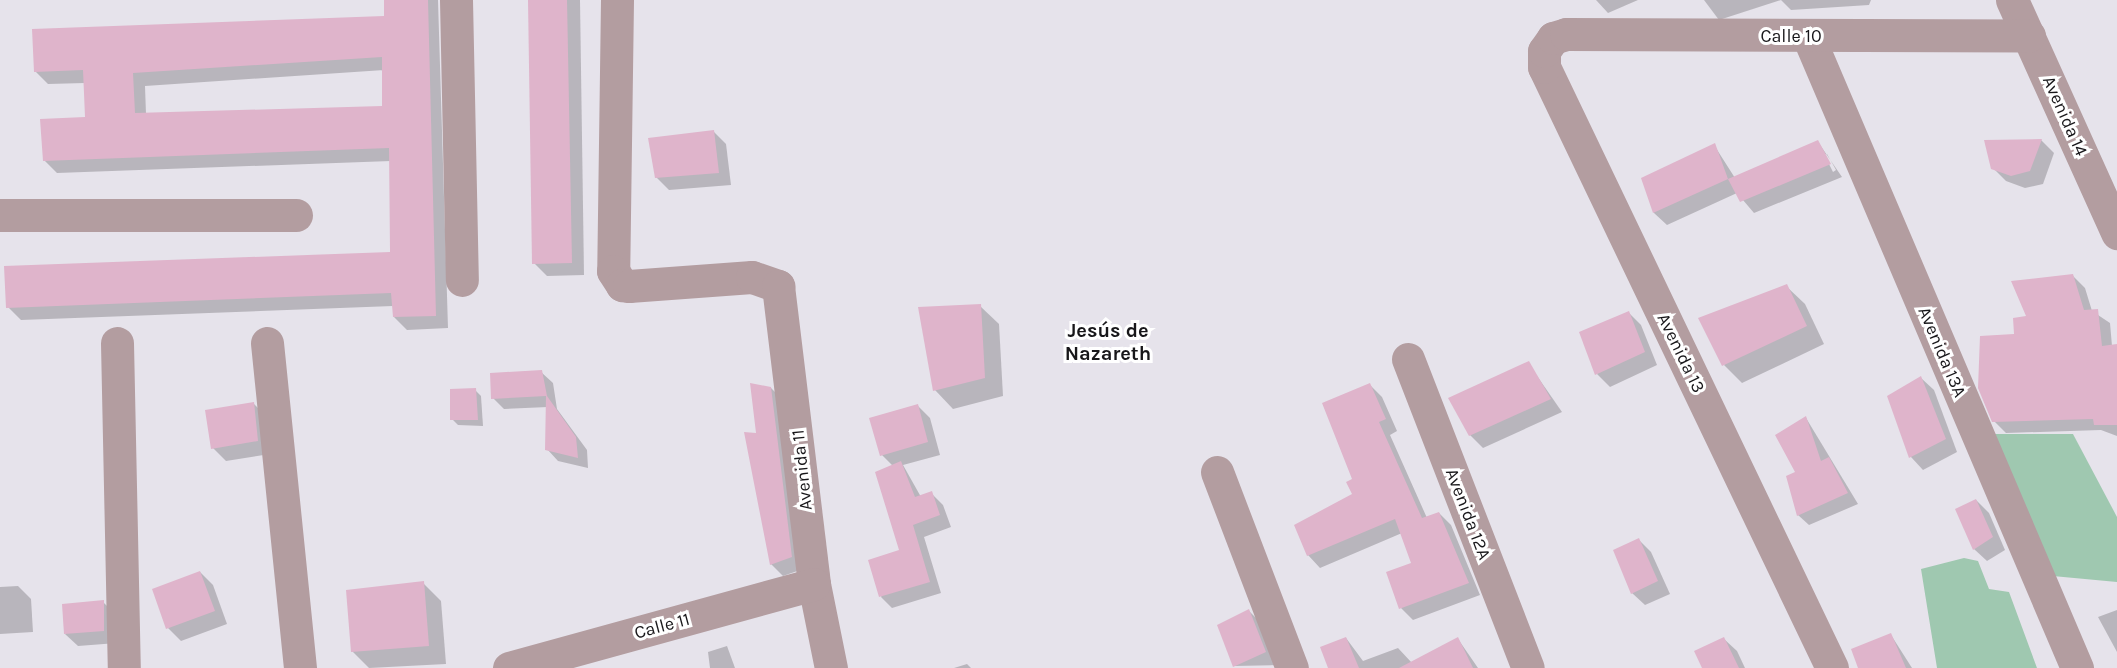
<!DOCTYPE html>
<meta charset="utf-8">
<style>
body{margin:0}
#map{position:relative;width:2117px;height:668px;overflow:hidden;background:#e6e3eb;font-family:Karla,sans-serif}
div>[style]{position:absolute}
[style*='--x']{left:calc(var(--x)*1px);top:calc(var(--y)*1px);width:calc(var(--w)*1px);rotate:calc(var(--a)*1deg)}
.green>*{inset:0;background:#9fc8b0}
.shadow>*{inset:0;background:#0003}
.building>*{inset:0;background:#dfb4cb}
.minor>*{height:33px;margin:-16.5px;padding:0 16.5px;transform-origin:16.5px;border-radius:16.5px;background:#b39da0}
span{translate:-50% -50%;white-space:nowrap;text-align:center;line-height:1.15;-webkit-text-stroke:6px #fff;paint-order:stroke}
.street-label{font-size:18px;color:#18171a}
.neighbourhood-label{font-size:20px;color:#18171a;font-weight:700}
</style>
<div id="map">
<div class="green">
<i style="clip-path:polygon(1989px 434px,2073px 434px,2117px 517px,2117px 582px,2042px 575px)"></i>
<i style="clip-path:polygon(1964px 558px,1978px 561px,1989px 589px,2009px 592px,2037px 668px,1937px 668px,1921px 569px)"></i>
</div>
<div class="shadow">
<i style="clip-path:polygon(evenodd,384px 0,438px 0,448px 328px,407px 330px,394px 317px,393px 306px,21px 320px,8px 307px,392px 253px,391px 161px,57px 173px,44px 160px,86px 118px,85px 83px,48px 84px,35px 71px,385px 18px,384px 0,384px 70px,384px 107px,146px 114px,145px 86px,384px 70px)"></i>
<i style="clip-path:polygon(529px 0,580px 0,584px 275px,547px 276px,534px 263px)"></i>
<i style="clip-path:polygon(1596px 0,1638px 0,1608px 13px)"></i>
<i style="clip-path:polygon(1704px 0,1781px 0,1719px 20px)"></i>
<i style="clip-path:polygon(1781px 0,1871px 0,1869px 5px,1791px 10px)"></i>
<i style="clip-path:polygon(714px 132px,726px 144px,731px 185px,669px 190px,656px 177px)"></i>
<i style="clip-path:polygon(2041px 140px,2054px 153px,2043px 184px,2025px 188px,2006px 181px,1993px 168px)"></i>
<i style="clip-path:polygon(evenodd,1818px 142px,1842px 177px,1754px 213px,1737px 193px,1667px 225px,1654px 213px,1642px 179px,1714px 145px,1735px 178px,1818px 142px,1824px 154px,1827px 154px,1836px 170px,1833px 172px,1824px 154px)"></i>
<i style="clip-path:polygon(2072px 275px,2085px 288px,2092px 311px,2110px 323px,2112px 346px,2117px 346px,2117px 436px,2101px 430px,2006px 433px,1994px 421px,2015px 335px)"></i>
<i style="clip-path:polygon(1786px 286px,1805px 304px,1824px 344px,1742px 383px,1724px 365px)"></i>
<i style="clip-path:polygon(980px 306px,999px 324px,1003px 396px,953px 409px,935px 390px)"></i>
<i style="clip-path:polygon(1628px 312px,1641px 325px,1657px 365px,1610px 387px,1597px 374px)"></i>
<i style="clip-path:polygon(1528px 363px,1562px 412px,1483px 448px,1470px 435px)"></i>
<i style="clip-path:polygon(541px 372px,553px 383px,557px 409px,587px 450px,588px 468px,558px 461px,547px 449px,548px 407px,504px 409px,493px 398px)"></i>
<i style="clip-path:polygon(1921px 378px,1934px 390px,1957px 452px,1923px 470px,1911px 457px)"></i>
<i style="clip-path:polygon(1370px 385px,1382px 397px,1397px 431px,1390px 435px,1427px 518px,1439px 513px,1451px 525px,1480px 595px,1413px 620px,1401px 608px,1413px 563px,1402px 533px,1320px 568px,1308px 555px,1354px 495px)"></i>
<i style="clip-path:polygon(771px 388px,783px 400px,803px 569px,783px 576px,771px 564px,758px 435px)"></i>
<i style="clip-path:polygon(475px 390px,481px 396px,483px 426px,458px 425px,452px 419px)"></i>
<i style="clip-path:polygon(254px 404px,266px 416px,270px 454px,226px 461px,213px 448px)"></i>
<i style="clip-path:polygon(917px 405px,930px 418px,940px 455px,903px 465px,921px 497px,931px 493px,943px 505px,951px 527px,924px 537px,941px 593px,892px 608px,881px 597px,901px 551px,893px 466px,882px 455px)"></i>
<i style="clip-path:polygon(1806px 418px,1858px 504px,1809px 525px,1798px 515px,1797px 473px)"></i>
<i style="clip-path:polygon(1976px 500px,1989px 513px,2005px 550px,1987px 561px,1974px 549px)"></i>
<i style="clip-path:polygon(1638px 539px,1651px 552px,1670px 594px,1645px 605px,1632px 593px)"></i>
<i style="clip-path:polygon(200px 572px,213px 585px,227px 624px,181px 641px,168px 628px)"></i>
<i style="clip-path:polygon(423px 583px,441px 601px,446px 664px,369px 668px,352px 651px)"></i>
<i style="clip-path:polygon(18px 586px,31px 599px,33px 632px,0 634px,0 587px)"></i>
<i style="clip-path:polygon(103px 602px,116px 615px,117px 643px,78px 646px,65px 634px)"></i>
<i style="clip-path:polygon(2117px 610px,2117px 652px,2098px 617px)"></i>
<i style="clip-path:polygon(1249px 611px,1262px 624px,1278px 665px,1234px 666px)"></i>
<i style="clip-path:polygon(1891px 635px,1912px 668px,1859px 668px)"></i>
<i style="clip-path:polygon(1346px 638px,1363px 661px,1398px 648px,1412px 663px,1458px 639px,1478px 668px,1330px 668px)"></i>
<i style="clip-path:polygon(1724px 639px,1737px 651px,1745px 668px,1704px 668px)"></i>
<i style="clip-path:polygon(727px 646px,735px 668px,710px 668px,708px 652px)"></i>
<i style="clip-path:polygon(967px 664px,971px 668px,954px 668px)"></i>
</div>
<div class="building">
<i style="clip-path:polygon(evenodd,384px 0,428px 0,436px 316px,393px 317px,391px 293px,6px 308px,4px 266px,390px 252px,389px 148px,43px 161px,40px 119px,85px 117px,83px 70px,34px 72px,32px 29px,384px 16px,384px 0,382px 57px,382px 106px,135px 113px,133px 73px,382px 57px)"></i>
<i style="clip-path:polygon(528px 0,567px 0,572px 263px,532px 264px)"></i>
<i style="clip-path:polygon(714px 130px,719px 173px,655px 178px,648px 138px)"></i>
<i style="clip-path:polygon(2042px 139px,2030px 171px,2011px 176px,1991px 169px,1984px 140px)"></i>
<i style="clip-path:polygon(1818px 140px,1831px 164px,1740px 202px,1728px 179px)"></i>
<i style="clip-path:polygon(1715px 143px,1728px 179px,1653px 213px,1641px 178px)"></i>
<i style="clip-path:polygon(2073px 274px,2084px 310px,2098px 309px,2102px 346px,2117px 344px,2117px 425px,2094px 425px,2093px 419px,1992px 422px,1978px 388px,1980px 336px,2014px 334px,2013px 318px,2026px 316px,2011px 281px)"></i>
<i style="clip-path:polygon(1787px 284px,1807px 326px,1722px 366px,1698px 318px)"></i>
<i style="clip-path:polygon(981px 304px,985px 378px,933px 391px,918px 307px)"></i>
<i style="clip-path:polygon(1629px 311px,1645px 352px,1595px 375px,1579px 332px)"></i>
<i style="clip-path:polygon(1529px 361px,1551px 399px,1469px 436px,1448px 398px)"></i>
<i style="clip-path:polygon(542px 370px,547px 396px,576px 437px,578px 458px,545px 450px,546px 396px,491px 399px,490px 373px)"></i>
<i style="clip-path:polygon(1921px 376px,1946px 439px,1909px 458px,1887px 396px)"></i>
<i style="clip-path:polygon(750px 383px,771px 387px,792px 557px,770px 565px,744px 432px,756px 433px)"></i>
<i style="clip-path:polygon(1370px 383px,1386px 419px,1379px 422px,1422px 518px,1439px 512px,1469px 583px,1399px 609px,1386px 572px,1411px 563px,1395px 519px,1307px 556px,1294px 525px,1352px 494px,1346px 482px,1352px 479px,1322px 403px)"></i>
<i style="clip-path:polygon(476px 388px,478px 420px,450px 420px,450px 389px)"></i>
<i style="clip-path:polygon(254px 402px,258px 441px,211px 449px,205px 410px)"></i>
<i style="clip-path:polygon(918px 404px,928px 442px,880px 456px,869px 418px)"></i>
<i style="clip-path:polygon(1806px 416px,1821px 461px,1829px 457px,1848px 493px,1797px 516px,1786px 476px,1795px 472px,1775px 435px)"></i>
<i style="clip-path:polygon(901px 461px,915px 497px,932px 491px,940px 515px,913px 525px,930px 582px,879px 597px,868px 560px,899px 550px,875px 472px)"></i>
<i style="clip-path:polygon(1976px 499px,1993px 537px,1973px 550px,1955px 509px)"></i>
<i style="clip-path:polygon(1639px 538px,1658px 581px,1631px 594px,1613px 550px)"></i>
<i style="clip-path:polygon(200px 571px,215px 611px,166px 629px,152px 589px)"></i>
<i style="clip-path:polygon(424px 581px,429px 646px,351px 652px,346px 590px)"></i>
<i style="clip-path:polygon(104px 600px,104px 631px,64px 634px,62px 604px)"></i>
<i style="clip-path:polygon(1249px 609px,1266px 652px,1233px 667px,1217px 625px)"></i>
<i style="clip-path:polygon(1891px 633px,1906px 668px,1858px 668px,1851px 649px)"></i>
<i style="clip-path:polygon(1346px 637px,1359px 668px,1328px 668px,1320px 647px)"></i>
<i style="clip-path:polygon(1458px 637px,1473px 668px,1399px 668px)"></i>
<i style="clip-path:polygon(1724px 637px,1739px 668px,1702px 668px,1694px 651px)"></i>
</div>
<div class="minor">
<i style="--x:456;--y:0;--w:280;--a:88.8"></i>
<i style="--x:617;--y:0;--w:271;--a:90.8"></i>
<i style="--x:613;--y:271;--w:17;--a:57"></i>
<i style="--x:622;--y:285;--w:7;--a:8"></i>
<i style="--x:629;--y:286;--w:123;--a:-4.2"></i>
<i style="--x:752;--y:277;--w:28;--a:19"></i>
<i style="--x:778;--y:286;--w:300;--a:83.1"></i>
<i style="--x:814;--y:584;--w:86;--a:78.6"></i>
<i style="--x:2012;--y:0;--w:256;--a:65.7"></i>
<i style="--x:1808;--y:36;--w:687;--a:66.94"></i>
<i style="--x:0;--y:215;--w:296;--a:0"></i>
<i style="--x:117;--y:343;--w:325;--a:88.8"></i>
<i style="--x:267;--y:343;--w:327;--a:84.2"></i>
<i style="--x:1408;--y:359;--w:331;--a:68.8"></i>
<i style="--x:1217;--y:472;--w:210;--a:69.1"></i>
<i style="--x:509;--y:668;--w:316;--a:-15.4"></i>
<i style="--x:1832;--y:668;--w:666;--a:-115.6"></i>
<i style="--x:1544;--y:67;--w:16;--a:-90"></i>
<i style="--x:1544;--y:51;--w:16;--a:-55"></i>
<i style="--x:1553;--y:38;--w:14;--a:-17"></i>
<i style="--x:1566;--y:34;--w:463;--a:0.2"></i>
</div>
<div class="street-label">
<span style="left:1791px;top:36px">Calle 10</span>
<span style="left:2065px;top:116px;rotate:66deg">Avenida 14</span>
<span style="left:1942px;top:352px;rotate:67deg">Avenida 13A</span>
<span style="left:1681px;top:353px;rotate:64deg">Avenida 13</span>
<span style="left:802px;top:470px;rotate:-96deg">Avenida 11</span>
<span style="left:1468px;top:514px;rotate:69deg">Avenida 12A</span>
<span style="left:662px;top:626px;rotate:-15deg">Calle 11</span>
</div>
<div class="neighbourhood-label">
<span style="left:1108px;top:342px">Jesús de<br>Nazareth</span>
</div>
</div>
